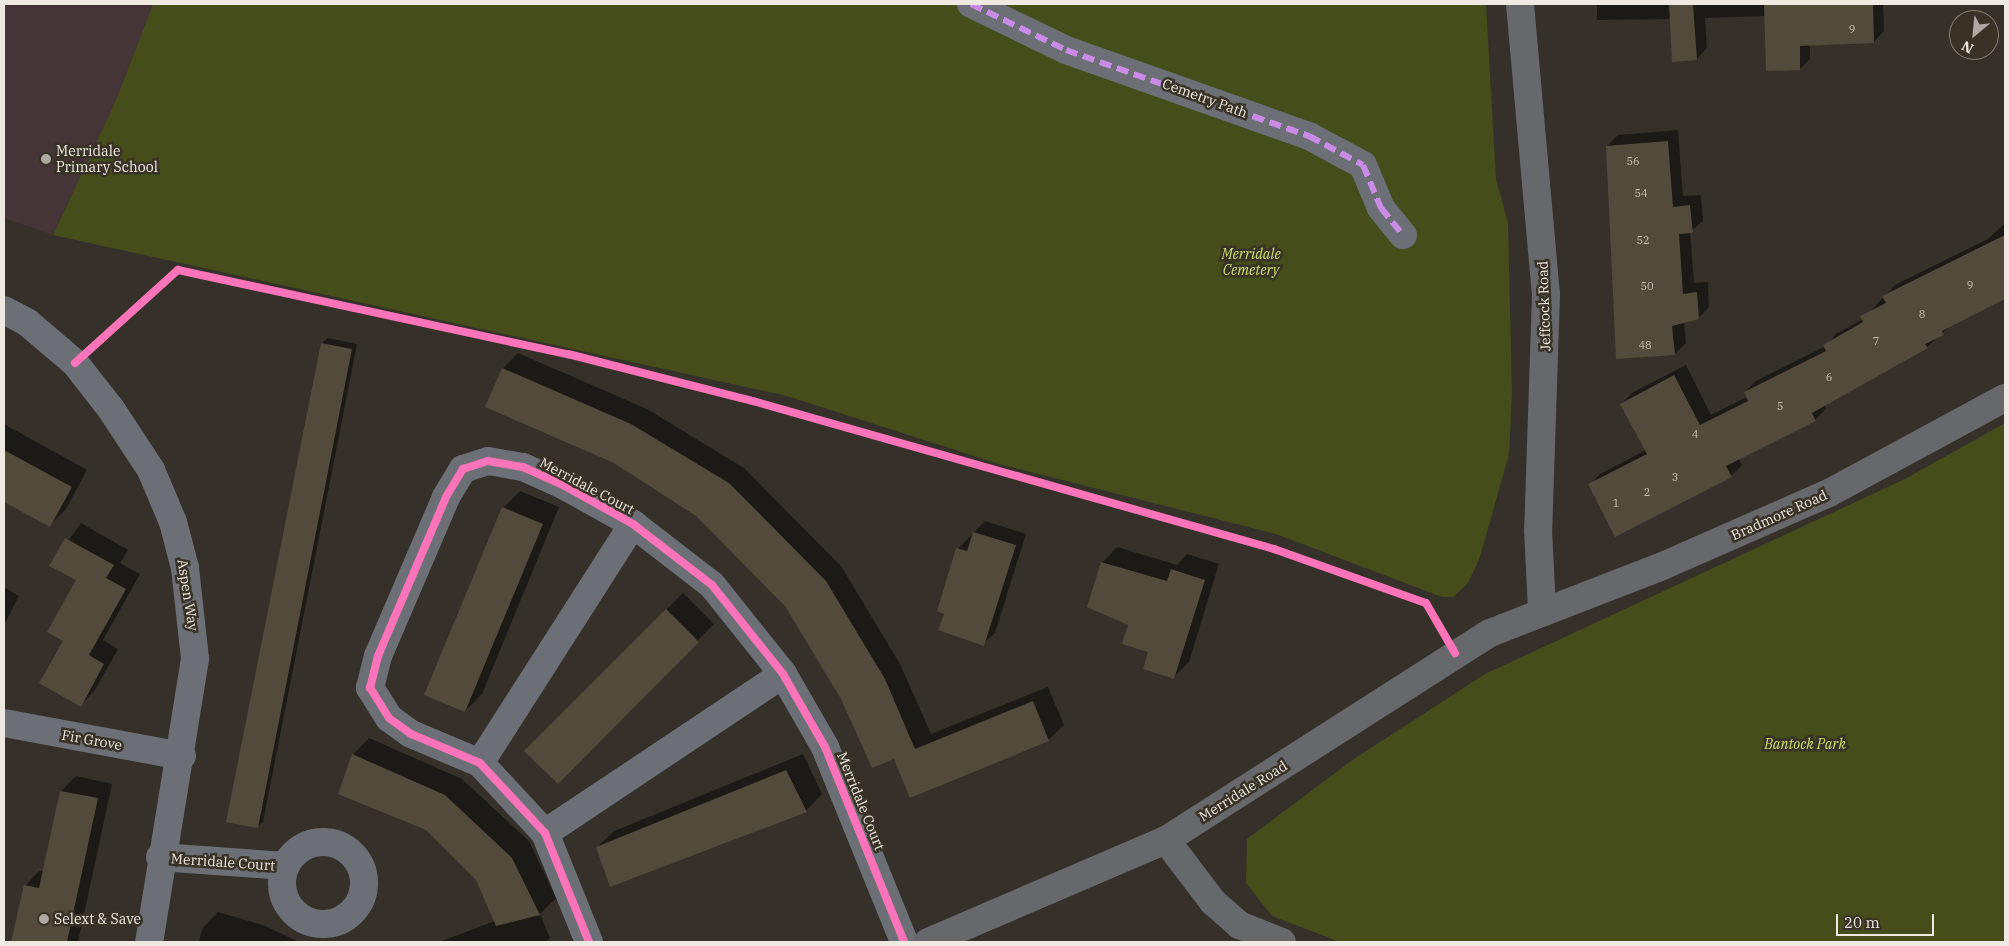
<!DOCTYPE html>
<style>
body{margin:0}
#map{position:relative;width:2009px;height:946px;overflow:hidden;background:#35312a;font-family:"IBM Plex Serif",serif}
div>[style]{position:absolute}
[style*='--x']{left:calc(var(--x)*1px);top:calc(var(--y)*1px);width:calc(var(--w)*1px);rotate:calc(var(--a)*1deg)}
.education>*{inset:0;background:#453438}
.green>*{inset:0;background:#454d1a}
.shadow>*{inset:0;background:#0007}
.building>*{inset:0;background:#524a3a}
.street>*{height:28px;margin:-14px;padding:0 14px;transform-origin:14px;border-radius:14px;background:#6c6f76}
.street>.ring{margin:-14px;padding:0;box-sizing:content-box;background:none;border:28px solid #6c6f76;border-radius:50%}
.secondary>*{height:28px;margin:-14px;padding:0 14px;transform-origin:14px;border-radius:14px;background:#67686b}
.quiet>*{height:6px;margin-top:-3px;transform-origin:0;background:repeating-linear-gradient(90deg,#ca8be6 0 12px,transparent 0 18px)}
.cycleway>*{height:8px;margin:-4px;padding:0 4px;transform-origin:4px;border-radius:4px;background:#fb73b8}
.dots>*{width:14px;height:14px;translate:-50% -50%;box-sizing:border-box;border:2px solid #393226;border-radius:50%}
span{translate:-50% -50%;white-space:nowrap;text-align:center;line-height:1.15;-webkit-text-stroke:5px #393226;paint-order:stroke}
.number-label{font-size:11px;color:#c7c2b8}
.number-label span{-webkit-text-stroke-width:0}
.street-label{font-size:14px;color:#eeeae2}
.poi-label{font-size:14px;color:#eeeae2}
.left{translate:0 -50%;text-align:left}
.park-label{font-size:14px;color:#cce16a;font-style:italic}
.frame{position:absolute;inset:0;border:5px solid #eeeae2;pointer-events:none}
.north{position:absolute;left:1949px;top:10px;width:50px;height:50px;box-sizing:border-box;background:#393226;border:1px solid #817c71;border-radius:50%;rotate:208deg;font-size:14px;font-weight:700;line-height:20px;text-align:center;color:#eeeae2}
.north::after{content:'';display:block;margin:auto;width:18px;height:22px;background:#ada9a2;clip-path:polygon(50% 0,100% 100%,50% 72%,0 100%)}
.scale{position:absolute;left:1836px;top:914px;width:98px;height:22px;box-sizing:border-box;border:2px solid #eeeae2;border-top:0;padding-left:6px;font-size:15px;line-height:18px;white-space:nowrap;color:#eeeae2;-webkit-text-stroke:4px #393226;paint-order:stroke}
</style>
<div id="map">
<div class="education">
<i style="clip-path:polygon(4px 4px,153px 4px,116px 100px,53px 235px,4px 218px)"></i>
</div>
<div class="green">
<i style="clip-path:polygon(153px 4px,1486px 4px,1496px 179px,1508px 223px,1512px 393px,1509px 454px,1480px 557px,1468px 583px,1453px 597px,1442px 597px,1276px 534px,999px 464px,787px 396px,53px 235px,116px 100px)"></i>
<i style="clip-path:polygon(2005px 423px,2005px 942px,1340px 942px,1272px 916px,1246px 883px,1247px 839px,1354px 759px,1485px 674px,1905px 479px)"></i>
</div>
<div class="shadow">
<i style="clip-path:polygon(1597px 4px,1883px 4px,1884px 31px,1874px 42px,1810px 44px,1810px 59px,1800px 69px,1766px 16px,1705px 18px,1707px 48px,1697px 59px,1671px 19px,1597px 20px)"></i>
<i style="clip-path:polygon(1678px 130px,1683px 196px,1701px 195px,1703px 221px,1690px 232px,1694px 283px,1708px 282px,1709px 307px,1698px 318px,1684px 322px,1686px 343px,1675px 354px,1607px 146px,1618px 135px)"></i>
<i style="clip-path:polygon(2005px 223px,2005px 298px,1954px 323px,1927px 347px,1824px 404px,1826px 409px,1815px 420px,1738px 458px,1742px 465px,1731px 476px,1590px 485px,1600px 474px,1646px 450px,1621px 404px,1632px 393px,1686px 365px,1711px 415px,1747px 397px,1745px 392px,1756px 381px,1826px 346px,1836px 334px,1863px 319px,1895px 285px,1988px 239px)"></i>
<i style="clip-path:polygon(328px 338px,357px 344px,263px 822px,257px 827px,228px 821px,322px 343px)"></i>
<i style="clip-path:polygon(518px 353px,647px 409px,744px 468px,841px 566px,900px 664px,931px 734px,1048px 687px,1064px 725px,1048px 740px,894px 757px,843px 698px,786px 605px,697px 515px,503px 368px)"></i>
<i style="clip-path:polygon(4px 424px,87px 470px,66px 509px,50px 525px,4px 500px)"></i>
<i style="clip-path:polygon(520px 491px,559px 507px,482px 694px,465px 711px,503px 508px)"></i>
<i style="clip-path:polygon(985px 521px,1026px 534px,995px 633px,983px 644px,946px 613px,958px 549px)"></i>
<i style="clip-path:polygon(81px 523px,128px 550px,120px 563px,140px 574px,103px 640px,118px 649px,95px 690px,81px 705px,64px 640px,77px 580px,51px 565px)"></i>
<i style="clip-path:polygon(1117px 547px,1177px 565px,1187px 554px,1219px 564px,1189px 662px,1174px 677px,1129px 624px,1102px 563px)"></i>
<i style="clip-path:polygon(4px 587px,19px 596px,4px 625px)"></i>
<i style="clip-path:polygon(683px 593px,714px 624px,558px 782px,526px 751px)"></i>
<i style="clip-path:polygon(369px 738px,462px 779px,529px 841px,556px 898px,540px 914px,550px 938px,546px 942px,439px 942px,495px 921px,477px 879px,353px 755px)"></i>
<i style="clip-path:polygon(803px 754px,822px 794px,806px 811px,597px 847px,614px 831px)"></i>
<i style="clip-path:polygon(76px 776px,112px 784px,78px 942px,12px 942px,25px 886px,39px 871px,44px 872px,61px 791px)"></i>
<i style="clip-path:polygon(218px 912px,263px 925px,299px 942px,199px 942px,202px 929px)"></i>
</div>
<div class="building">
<i style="clip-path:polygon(1669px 4px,1693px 4px,1697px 60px,1672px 62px)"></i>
<i style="clip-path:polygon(1764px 4px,1873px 4px,1874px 43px,1800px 46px,1800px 70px,1766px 71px)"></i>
<i style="clip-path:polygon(1668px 141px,1673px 207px,1690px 205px,1693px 233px,1679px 234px,1683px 294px,1697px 292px,1699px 319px,1672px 326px,1675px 355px,1616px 359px,1606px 146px)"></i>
<i style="clip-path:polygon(2005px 235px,2005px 299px,1942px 331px,1944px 335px,1925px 344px,1928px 348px,1812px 413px,1816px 421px,1726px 466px,1732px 477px,1615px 537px,1588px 484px,1647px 454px,1620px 404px,1674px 375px,1700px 425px,1748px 401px,1744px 392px,1826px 351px,1823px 345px,1863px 322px,1860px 316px,1886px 303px,1882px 296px)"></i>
<i style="clip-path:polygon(321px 343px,352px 349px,258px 828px,226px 822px)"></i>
<i style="clip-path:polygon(502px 368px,631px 424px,729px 483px,826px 581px,885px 679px,915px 749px,1033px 701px,1049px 741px,910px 798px,894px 759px,872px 768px,841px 699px,785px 606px,696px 516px,614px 463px,485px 407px)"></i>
<i style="clip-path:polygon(4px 450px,72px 487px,50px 527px,4px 502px)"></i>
<i style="clip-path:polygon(502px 507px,543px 524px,465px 712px,424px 695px)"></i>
<i style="clip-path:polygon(973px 532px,1016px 545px,984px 646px,938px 630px,944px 614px,937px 611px,956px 548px,967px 551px)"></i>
<i style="clip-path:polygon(65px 538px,114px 565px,106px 578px,126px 589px,89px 655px,104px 664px,81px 707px,39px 683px,63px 641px,47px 632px,76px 580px,49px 566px)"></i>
<i style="clip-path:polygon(1101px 562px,1167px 581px,1171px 569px,1205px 580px,1174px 679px,1143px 669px,1148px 652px,1122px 644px,1128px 625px,1087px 607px)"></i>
<i style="clip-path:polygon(666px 609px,699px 642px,558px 784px,524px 751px)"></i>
<i style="clip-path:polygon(352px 754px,445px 795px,512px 858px,540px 915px,496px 926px,476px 880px,426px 830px,338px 794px)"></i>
<i style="clip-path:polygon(786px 770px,807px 812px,610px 887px,596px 847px)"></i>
<i style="clip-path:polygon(60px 791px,98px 798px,67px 942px,11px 942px,24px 885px,39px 888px)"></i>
</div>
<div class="street">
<i style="--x:971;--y:4;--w:106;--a:25.8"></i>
<i style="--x:1066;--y:50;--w:258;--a:19.5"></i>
<i style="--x:1309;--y:136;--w:61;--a:28.2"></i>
<i style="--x:1363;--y:165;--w:47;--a:67.3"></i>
<i style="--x:1381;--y:208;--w:35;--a:51"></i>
<i style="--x:4;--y:310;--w:27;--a:28"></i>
<i style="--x:28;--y:323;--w:62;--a:40.4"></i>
<i style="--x:75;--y:363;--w:58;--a:52"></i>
<i style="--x:111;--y:409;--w:73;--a:56.7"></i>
<i style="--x:151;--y:470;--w:56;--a:67.1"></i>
<i style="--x:173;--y:522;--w:48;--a:75.4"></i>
<i style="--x:185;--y:568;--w:92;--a:83.7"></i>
<i style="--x:195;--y:659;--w:287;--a:99.2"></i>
<i style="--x:4;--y:723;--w:181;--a:10.5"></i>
<i style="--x:480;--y:763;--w:284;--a:-57.4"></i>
<i style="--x:545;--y:833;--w:286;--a:-33.7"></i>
<i class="ring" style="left:282px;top:842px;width:54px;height:54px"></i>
<i style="--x:160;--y:857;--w:126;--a:4.1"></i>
<i style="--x:589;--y:942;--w:118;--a:-112"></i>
<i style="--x:545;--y:833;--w:96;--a:-132.9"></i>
<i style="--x:480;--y:763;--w:75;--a:-157.2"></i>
<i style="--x:411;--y:734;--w:27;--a:-144"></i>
<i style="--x:389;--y:718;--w:36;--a:-122"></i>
<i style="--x:370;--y:688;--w:33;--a:-76"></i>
<i style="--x:378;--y:656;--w:173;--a:-66.8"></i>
<i style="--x:446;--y:497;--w:33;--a:-59"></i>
<i style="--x:463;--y:469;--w:26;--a:-18"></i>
<i style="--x:488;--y:461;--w:36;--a:10"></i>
<i style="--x:523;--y:467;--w:44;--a:24.2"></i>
<i style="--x:563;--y:485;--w:80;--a:29.1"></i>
<i style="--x:633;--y:524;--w:100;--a:37.7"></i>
<i style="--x:712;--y:585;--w:114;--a:51.4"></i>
<i style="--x:783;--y:674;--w:84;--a:60.1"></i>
<i style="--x:825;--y:747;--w:210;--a:67.9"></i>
</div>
<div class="secondary">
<i style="--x:1520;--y:4;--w:291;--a:84.9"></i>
<i style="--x:1546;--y:294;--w:236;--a:91.9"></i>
<i style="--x:1538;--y:530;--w:79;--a:87.1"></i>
<i style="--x:1166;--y:840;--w:78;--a:52.8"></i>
<i style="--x:1213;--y:902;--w:35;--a:41"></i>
<i style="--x:1239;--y:925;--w:46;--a:21.6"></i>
<i style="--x:928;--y:942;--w:259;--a:-23.2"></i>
<i style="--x:1166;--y:840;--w:384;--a:-32.6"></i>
<i style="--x:1490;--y:633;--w:180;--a:-21.2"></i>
<i style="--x:1658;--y:568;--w:187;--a:-23.7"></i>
<i style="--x:1829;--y:493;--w:200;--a:-28.4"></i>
</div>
<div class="quiet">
<i style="--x:971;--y:4;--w:106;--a:25.8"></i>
<i style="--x:1066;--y:50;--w:258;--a:19.5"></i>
<i style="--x:1309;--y:136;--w:61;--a:28.2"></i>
<i style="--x:1363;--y:165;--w:47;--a:67.3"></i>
<i style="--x:1381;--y:208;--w:35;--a:51"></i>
</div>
<div class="cycleway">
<i style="--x:75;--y:363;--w:139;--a:-42.1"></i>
<i style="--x:178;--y:270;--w:399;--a:12.2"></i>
<i style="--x:568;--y:354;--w:191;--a:14.3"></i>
<i style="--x:753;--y:401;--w:542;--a:15.86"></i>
<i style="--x:1274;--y:549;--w:161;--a:19.6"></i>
<i style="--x:1426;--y:603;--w:58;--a:59.9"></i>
<i style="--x:589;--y:942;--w:118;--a:-112"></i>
<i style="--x:545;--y:833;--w:96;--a:-132.9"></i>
<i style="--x:480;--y:763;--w:75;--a:-157.2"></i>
<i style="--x:411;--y:734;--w:27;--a:-144"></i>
<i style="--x:389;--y:718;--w:36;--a:-122"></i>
<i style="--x:370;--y:688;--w:33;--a:-76"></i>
<i style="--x:378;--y:656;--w:173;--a:-66.8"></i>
<i style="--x:446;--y:497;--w:33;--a:-59"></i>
<i style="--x:463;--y:469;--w:26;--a:-18"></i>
<i style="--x:488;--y:461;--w:36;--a:10"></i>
<i style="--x:523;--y:467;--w:44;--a:24.2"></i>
<i style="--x:563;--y:485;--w:80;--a:29.1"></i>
<i style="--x:633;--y:524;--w:100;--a:37.7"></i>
<i style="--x:712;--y:585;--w:114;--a:51.4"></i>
<i style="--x:783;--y:674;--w:84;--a:60.1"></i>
<i style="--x:825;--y:747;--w:210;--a:67.9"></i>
</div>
<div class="dots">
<i style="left:46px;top:159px;background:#ada9a2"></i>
<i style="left:44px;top:919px;background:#ada9a2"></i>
</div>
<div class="number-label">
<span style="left:1852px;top:29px">9</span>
<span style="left:1633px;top:161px">56</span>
<span style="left:1641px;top:193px">54</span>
<span style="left:1643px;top:240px">52</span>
<span style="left:1970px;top:285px">9</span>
<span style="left:1647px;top:286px">50</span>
<span style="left:1922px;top:314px">8</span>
<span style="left:1876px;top:341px">7</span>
<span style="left:1645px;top:345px">48</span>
<span style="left:1829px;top:377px">6</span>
<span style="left:1780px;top:406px">5</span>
<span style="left:1695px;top:434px">4</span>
<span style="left:1675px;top:477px">3</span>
<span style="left:1647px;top:492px">2</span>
<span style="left:1616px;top:503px">1</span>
</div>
<div class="street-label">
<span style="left:1205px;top:98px;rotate:20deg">Cemetry Path</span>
<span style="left:1544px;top:306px;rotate:-92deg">Jeffcock Road</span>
<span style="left:587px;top:486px;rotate:28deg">Merridale Court</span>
<span style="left:1779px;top:515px;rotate:-24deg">Bradmore Road</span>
<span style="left:188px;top:595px;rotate:81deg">Aspen Way</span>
<span style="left:92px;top:740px;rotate:10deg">Fir Grove</span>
<span style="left:1243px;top:791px;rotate:-32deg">Merridale Road</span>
<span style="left:861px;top:801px;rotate:68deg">Merridale Court</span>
<span style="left:223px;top:862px;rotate:4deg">Merridale Court</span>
</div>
<div class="poi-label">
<span class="left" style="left:56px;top:159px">Merridale<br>Primary School</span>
<span class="left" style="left:54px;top:919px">Selext &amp; Save</span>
</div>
<div class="park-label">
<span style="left:1251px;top:262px">Merridale<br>Cemetery</span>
<span style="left:1805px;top:744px">Bantock Park</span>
</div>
<div class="frame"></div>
<div class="north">N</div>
<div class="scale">20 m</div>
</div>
